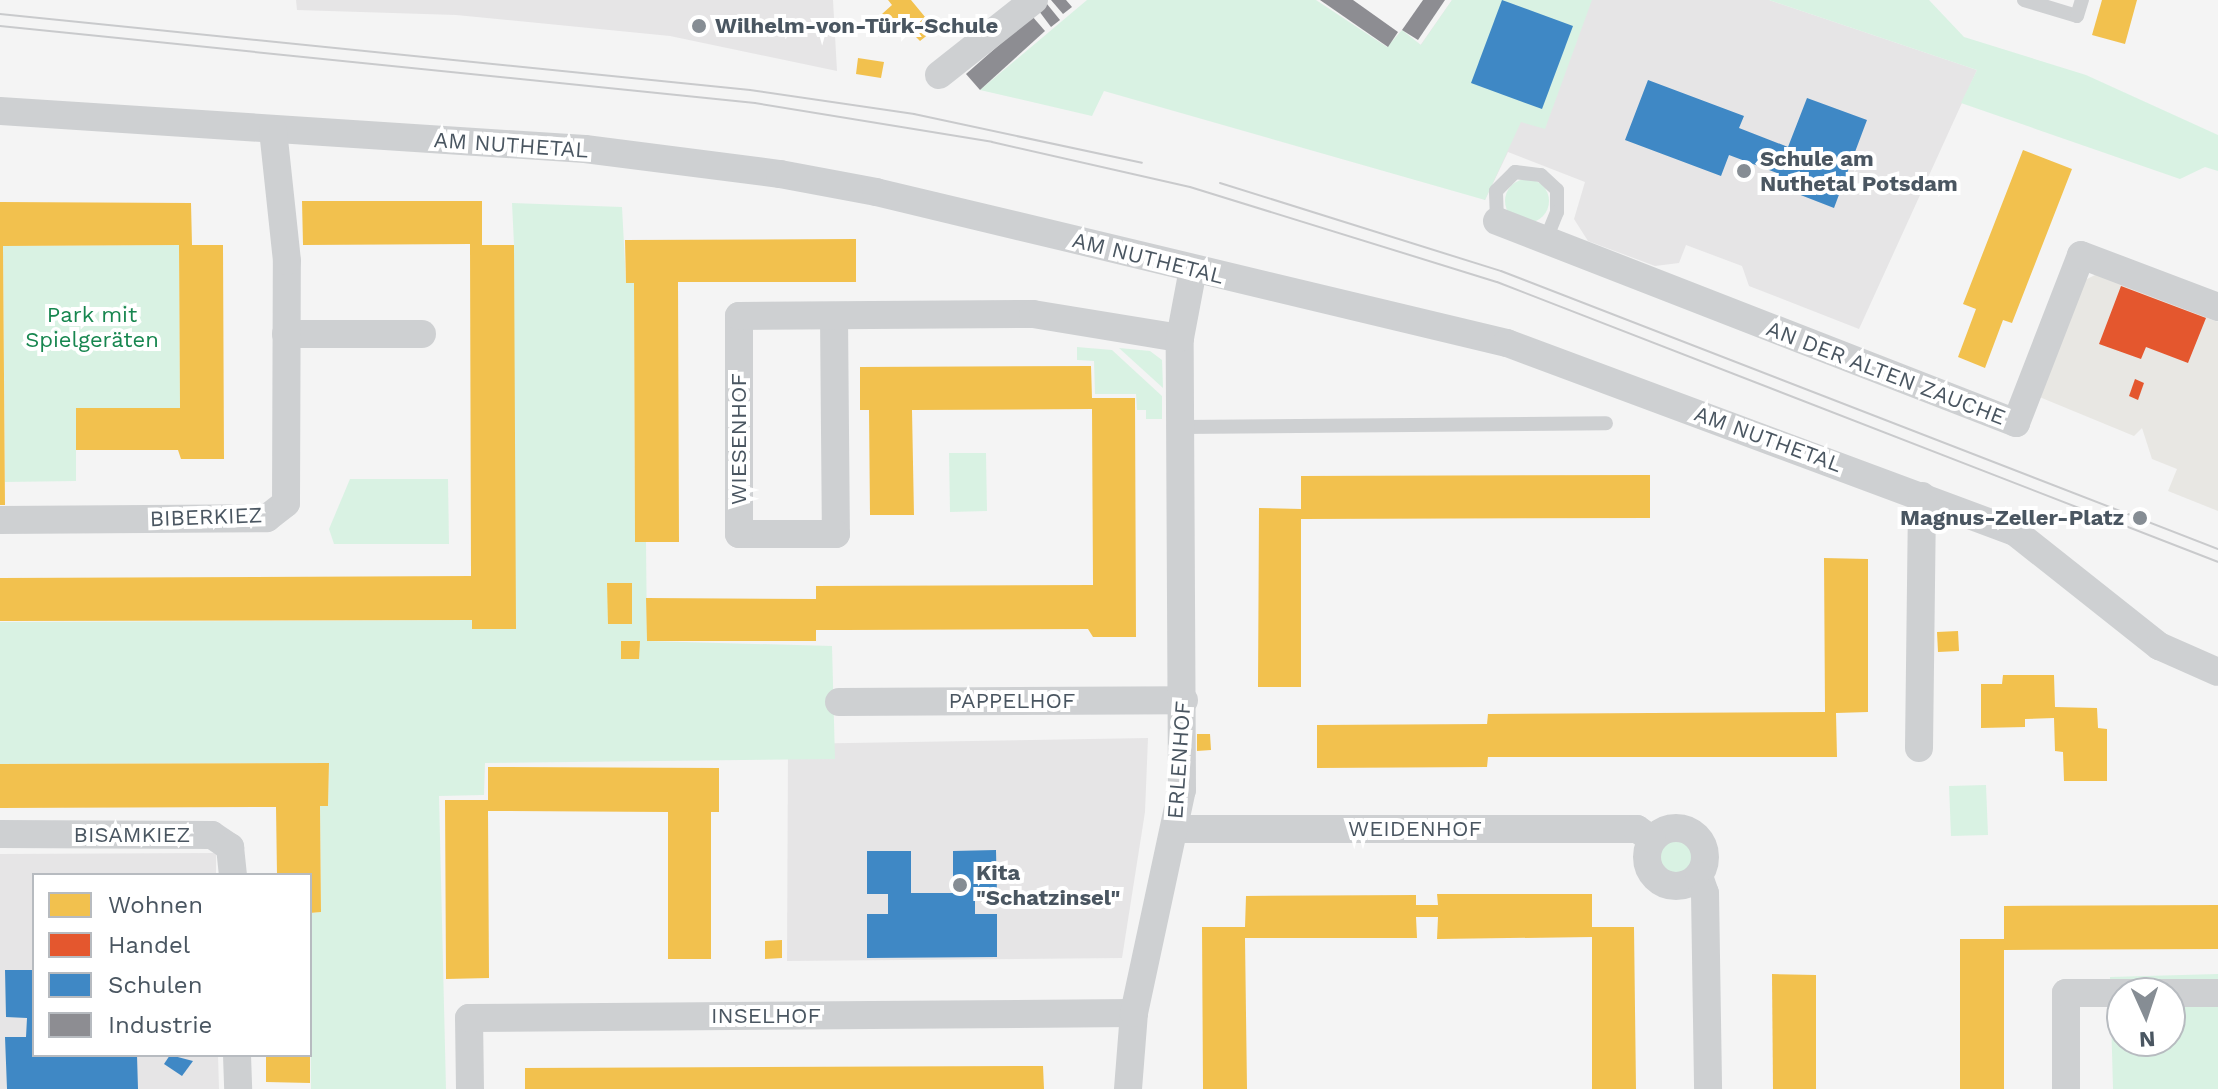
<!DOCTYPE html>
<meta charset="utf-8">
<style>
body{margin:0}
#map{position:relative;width:2218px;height:1089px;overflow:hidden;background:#f4f4f4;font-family:"Work Sans",sans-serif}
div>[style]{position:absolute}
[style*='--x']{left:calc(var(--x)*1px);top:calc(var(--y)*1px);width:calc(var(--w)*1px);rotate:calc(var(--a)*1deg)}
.commercial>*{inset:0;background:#e8e7e3}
.education>*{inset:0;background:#e6e5e6}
.green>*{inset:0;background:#d9f2e3}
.round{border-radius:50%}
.homes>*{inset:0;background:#f2c14e}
.shops>*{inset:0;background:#e4572e}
.schools>*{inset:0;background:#3f88c5}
.industry>*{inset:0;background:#8d8d92}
.service>*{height:14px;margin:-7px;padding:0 7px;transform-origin:7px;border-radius:7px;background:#ced0d2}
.minor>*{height:28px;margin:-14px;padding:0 14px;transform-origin:14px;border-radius:14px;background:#ced0d2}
.minor>.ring{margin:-14px;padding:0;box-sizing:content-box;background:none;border:28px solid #ced0d2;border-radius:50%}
.tram>*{height:2px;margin:-1px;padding:0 1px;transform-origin:1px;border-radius:1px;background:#c9cacc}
.dots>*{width:22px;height:22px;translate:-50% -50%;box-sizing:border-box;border:4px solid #fff;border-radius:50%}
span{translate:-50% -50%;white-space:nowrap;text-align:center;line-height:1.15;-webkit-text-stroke:8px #fff;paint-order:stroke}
.poi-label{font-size:22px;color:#4a5661;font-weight:700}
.left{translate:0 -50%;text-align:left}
.right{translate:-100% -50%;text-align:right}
.street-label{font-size:22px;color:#4a5661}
.park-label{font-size:22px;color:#17864f}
.legend{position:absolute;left:32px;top:873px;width:280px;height:184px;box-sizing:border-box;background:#fff;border:2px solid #b7bbc0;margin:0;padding:10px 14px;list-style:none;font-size:24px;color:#4a5661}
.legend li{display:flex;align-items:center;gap:16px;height:40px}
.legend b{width:40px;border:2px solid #b7bbc0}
.north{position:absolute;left:2106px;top:977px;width:80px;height:80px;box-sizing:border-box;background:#fff;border:2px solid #b7bbc0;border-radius:50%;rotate:177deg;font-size:22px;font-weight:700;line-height:32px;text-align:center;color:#4a5661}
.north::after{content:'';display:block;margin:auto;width:28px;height:36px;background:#868d94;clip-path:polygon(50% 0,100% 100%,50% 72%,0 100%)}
</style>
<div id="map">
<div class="commercial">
<i style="clip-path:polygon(2099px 273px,2209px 312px,2207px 318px,2218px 322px,2218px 511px,2168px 491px,2177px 469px,2152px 459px,2142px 428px,2134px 436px,2037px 396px,2083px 281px)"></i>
</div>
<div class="education">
<i style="clip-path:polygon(296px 0,833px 0,837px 71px,670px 36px,456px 15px,297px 10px)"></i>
<i style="clip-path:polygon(1193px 0,1410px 60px,1452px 0,1769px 0,1977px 70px,1859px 329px,1749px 286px,1742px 266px,1686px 245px,1679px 263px,1655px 266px,1588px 241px,1574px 219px,1585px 182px,1508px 152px,1485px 200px)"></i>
<i style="clip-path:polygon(1148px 738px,1145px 812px,1122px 958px,787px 961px,788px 744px)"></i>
<i style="clip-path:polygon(216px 853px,216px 875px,34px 875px,34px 1055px,218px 1055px,219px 1089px,0 1089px,0 854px)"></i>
</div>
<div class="green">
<i style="clip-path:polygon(1087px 0,1316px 0,1387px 47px,1402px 30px,1421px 45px,1452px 0,1592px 0,1545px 129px,1521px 122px,1485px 200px,1104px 91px,1092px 116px,980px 90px)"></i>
<i style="clip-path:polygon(1769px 0,1929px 0,1964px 37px,2086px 75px,2218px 135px,2218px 171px,2205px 167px,2180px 179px,1961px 103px,1977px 70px)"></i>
<i class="round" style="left:1505px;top:179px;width:44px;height:44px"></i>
<i style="clip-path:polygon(512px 203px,622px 207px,626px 282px,634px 283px,635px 541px,646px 542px,647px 641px,832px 646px,835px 759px,485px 763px,484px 795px,439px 796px,446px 1089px,311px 1089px,310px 913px,321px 912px,320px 806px,328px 806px,329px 763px,0 764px,0 622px,472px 620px,472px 629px,514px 245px)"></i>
<i style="clip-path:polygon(179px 245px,180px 408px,76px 408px,76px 481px,5px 482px,3px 246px)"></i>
<i style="clip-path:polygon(1077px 347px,1112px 350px,1162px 396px,1162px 419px,1146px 419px,1146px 410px,1137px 410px,1136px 394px,1095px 394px,1094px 361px,1077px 360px)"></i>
<i style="clip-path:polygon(1119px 348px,1150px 351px,1162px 360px,1163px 388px)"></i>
<i style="clip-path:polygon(949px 453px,986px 453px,987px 511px,950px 512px)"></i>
<i style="clip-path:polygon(350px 479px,448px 479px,449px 544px,334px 544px,329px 529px)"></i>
<i style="clip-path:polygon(1986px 785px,1988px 835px,1951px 836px,1949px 786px)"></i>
<i class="round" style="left:1655px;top:838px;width:42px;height:42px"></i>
<i style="clip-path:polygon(evenodd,2218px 974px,2218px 1089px,2113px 1089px,2110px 977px,2218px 974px,2122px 993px,2170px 993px,2170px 1041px,2122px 1041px,2122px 993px)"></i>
</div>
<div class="homes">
<i style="clip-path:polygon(888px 0,911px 0,935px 29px,920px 41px,898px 19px,892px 24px,882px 14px,892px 5px)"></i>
<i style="clip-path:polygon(2102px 0,2137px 0,2125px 44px,2092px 35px)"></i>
<i style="clip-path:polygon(858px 58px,884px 62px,881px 78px,856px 74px)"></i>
<i style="clip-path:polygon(2023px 150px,2072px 169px,2012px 323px,2003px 320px,1985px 368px,1958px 357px,1976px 309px,1963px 304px)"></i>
<i style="clip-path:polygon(302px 201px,482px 201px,482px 245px,514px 245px,516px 629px,472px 629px,472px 620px,0 621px,0 578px,471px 576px,470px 244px,303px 245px)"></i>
<i style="clip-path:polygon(0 202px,191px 203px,192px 245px,223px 245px,224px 459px,181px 459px,178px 450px,76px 450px,76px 408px,180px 408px,179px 245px,3px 246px,5px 505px,0 505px)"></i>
<i style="clip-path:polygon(856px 239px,856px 282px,678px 282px,679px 542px,635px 542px,634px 283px,626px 283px,625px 240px)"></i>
<i style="clip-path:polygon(1091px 366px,1092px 398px,1135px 398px,1136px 637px,1093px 637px,1088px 629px,844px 630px,816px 630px,816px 641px,647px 641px,646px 598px,816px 599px,816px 586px,1093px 585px,1092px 409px,912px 410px,914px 515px,870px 515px,869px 410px,860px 410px,860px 367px)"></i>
<i style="clip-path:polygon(1650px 475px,1650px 518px,1301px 519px,1301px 687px,1258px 687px,1259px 508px,1301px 509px,1301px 476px)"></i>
<i style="clip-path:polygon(1824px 558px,1868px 559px,1868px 712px,1836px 713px,1837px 757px,1488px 757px,1487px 767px,1317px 768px,1317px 725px,1487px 724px,1488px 714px,1825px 712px)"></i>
<i style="clip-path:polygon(607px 583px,632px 583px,632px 624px,608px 624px)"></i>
<i style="clip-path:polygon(1958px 631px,1959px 651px,1938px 652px,1937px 632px)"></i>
<i style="clip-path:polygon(621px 641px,640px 641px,639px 659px,621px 659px)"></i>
<i style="clip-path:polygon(2003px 675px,2054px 675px,2055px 707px,2097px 708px,2098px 728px,2107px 729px,2107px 781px,2064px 781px,2063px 752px,2055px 751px,2054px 718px,2025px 719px,2025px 727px,1981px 728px,1981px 684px,2002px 684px)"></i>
<i style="clip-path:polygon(1197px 734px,1210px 734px,1211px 750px,1197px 751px)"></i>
<i style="clip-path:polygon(329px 763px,328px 806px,320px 806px,321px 912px,310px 913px,310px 875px,277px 875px,276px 807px,0 808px,0 764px)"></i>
<i style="clip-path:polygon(488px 767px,719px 768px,719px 812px,711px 812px,711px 959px,668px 959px,668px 812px,488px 811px,489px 978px,446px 979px,445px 800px,488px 800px)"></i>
<i style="clip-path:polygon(1437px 894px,1592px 894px,1592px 927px,1634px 927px,1636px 1089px,1592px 1089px,1592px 937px,1437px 939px,1438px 917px,1416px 917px,1417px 938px,1245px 938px,1247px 1089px,1203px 1089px,1202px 927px,1245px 927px,1246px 896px,1416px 895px,1416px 905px,1438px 905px)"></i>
<i style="clip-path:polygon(2218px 905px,2218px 949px,2004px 950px,2004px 1089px,1960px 1089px,1960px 939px,2004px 939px,2004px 906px)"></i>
<i style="clip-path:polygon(782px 940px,782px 958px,765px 959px,765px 941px)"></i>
<i style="clip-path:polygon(1772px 974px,1816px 975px,1816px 1089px,1773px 1089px)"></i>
<i style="clip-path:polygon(266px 1055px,310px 1055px,310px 1083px,266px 1082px)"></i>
<i style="clip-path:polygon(1043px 1066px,1044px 1089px,525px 1089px,525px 1068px)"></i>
</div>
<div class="shops">
<i style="clip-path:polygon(2121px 286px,2206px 318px,2188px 363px,2146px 347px,2141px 359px,2099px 344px)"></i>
<i style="clip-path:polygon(2135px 379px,2144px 383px,2138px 400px,2129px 396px)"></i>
</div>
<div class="schools">
<i style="clip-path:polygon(1502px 0,1573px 26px,1542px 109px,1471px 83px)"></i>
<i style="clip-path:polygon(1648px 80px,1744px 116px,1739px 128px,1788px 147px,1807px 98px,1867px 120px,1834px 208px,1772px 184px,1777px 173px,1729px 155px,1721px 176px,1625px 140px)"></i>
<i style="clip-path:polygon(996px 850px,997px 894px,975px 894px,975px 914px,997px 914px,997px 957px,867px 958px,867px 914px,888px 914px,888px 894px,867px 894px,867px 851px,911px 851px,911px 893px,953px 893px,953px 851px)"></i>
<i style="clip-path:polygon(5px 970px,34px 970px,34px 1055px,137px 1055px,138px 1089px,7px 1089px,5px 1037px,26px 1037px,27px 1018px,6px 1017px)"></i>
<i style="clip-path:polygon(170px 1055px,193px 1061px,182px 1076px,164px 1064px)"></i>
</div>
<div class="industry">
<i style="clip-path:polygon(1051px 0,1066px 0,1072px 7px,1063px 14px)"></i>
<i style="clip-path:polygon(1320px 0,1353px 0,1398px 32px,1388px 47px)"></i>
<i style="clip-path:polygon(1423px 0,1445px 0,1418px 40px,1402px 30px)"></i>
<i style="clip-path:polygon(1047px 4px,1060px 20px,1051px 27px,1039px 11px)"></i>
<i style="clip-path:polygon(1032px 16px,1045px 31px,980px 90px,966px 74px)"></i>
</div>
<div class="service">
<i style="--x:2024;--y:0;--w:55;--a:16.8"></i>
<i style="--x:2077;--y:16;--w:17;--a:-73"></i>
<i style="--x:1497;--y:221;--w:30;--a:-92"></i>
<i style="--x:1496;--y:191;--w:27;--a:-45"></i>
<i style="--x:1515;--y:172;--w:26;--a:7"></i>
<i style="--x:1541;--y:175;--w:22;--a:43"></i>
<i style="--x:1557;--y:190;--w:22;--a:90"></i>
<i style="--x:1557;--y:212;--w:29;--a:112"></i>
<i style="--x:1182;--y:427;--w:424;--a:-0.5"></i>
</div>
<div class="minor">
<i style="--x:939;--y:75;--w:121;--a:-38.3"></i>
<i style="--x:0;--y:111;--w:586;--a:3.72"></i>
<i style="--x:585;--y:149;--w:197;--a:7.3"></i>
<i style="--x:780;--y:174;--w:98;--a:10.6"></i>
<i style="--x:876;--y:192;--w:649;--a:13.46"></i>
<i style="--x:1507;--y:343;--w:542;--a:20.41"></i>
<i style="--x:2015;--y:532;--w:184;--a:38.4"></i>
<i style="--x:2159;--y:646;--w:64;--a:23.8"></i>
<i style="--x:1497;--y:221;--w:557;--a:21.27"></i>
<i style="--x:2016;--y:423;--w:180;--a:-68.8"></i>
<i style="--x:2081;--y:255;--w:147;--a:20.8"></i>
<i style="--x:834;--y:316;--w:218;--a:89.5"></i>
<i style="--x:836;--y:534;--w:97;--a:180"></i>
<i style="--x:739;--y:534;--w:218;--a:-90"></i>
<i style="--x:739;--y:316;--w:294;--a:-0.4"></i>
<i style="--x:1033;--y:314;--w:149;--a:9.3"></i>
<i style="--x:286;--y:334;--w:136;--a:0"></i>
<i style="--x:0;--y:520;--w:267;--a:-0.4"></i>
<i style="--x:267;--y:518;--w:24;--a:-38"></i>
<i style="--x:286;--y:503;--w:242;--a:-89.8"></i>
<i style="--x:287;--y:261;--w:131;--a:-96.1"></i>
<i style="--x:839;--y:702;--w:345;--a:-0.3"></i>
<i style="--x:1919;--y:748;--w:252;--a:-89.3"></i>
<i class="ring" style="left:1647px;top:828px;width:30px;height:30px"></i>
<i style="--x:1175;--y:829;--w:462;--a:0"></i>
<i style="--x:1637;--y:829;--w:18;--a:34"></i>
<i style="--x:0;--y:834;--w:212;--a:0.3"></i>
<i style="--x:212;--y:835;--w:22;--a:34"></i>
<i style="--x:230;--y:847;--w:28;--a:84"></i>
<i style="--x:1699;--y:876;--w:18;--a:71"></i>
<i style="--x:1705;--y:893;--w:196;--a:89.1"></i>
<i style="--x:237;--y:1055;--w:34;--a:88"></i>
<i style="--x:470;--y:1089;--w:71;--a:-90.8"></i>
<i style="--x:469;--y:1018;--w:665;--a:-0.43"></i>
<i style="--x:1128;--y:1089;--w:76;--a:-85.5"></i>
<i style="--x:1134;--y:1013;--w:228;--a:-77.9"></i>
<i style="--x:1182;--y:790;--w:452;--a:-90.3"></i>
<i style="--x:1180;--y:338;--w:70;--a:-79.3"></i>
<i style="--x:2066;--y:1089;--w:96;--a:-90"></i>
<i style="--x:2066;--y:993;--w:152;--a:0"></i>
</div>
<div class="tram">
<i style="--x:0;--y:14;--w:754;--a:5.79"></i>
<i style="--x:750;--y:90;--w:166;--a:8.3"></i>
<i style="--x:914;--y:114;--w:233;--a:12.1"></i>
<i style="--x:0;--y:26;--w:759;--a:5.82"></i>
<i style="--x:755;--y:103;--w:240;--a:9.3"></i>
<i style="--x:992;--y:142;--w:203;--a:12.8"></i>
<i style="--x:1190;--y:187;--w:321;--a:17.2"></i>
<i style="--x:1497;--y:282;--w:773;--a:21.22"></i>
<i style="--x:1220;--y:183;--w:294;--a:17.4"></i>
<i style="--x:1501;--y:271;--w:769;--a:21.19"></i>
</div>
<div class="dots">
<i style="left:699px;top:26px;background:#868d94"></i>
<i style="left:1744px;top:171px;background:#868d94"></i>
<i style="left:2140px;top:518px;background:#868d94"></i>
<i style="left:960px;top:885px;background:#868d94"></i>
</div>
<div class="poi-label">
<span class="left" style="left:715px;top:26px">Wilhelm-von-Türk-Schule</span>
<span class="left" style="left:1760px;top:171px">Schule am<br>Nuthetal Potsdam</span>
<span class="right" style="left:2124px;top:518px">Magnus-Zeller-Platz</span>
<span class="left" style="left:976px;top:885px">Kita<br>"Schatzinsel"</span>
</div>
<div class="street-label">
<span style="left:511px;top:145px;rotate:4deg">AM NUTHETAL</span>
<span style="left:1148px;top:258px;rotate:14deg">AM NUTHETAL</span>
<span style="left:1886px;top:373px;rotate:21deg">AN DER ALTEN ZAUCHE</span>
<span style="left:739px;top:439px;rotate:-90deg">WIESENHOF</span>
<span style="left:1768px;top:439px;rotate:20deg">AM NUTHETAL</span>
<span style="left:206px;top:517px;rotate:-2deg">BIBERKIEZ</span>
<span style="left:1012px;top:701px">PAPPELHOF</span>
<span style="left:1179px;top:760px;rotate:-86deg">ERLENHOF</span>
<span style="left:1415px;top:829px">WEIDENHOF</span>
<span style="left:132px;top:835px">BISAMKIEZ</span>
<span style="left:766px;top:1016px">INSELHOF</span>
</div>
<div class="park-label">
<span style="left:92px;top:327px">Park mit<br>Spielgeräten</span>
</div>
<ul class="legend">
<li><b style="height:22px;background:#f2c14e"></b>Wohnen</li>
<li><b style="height:22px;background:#e4572e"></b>Handel</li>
<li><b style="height:22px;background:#3f88c5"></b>Schulen</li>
<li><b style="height:22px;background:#8d8d92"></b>Industrie</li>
</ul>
<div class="north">N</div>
</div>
